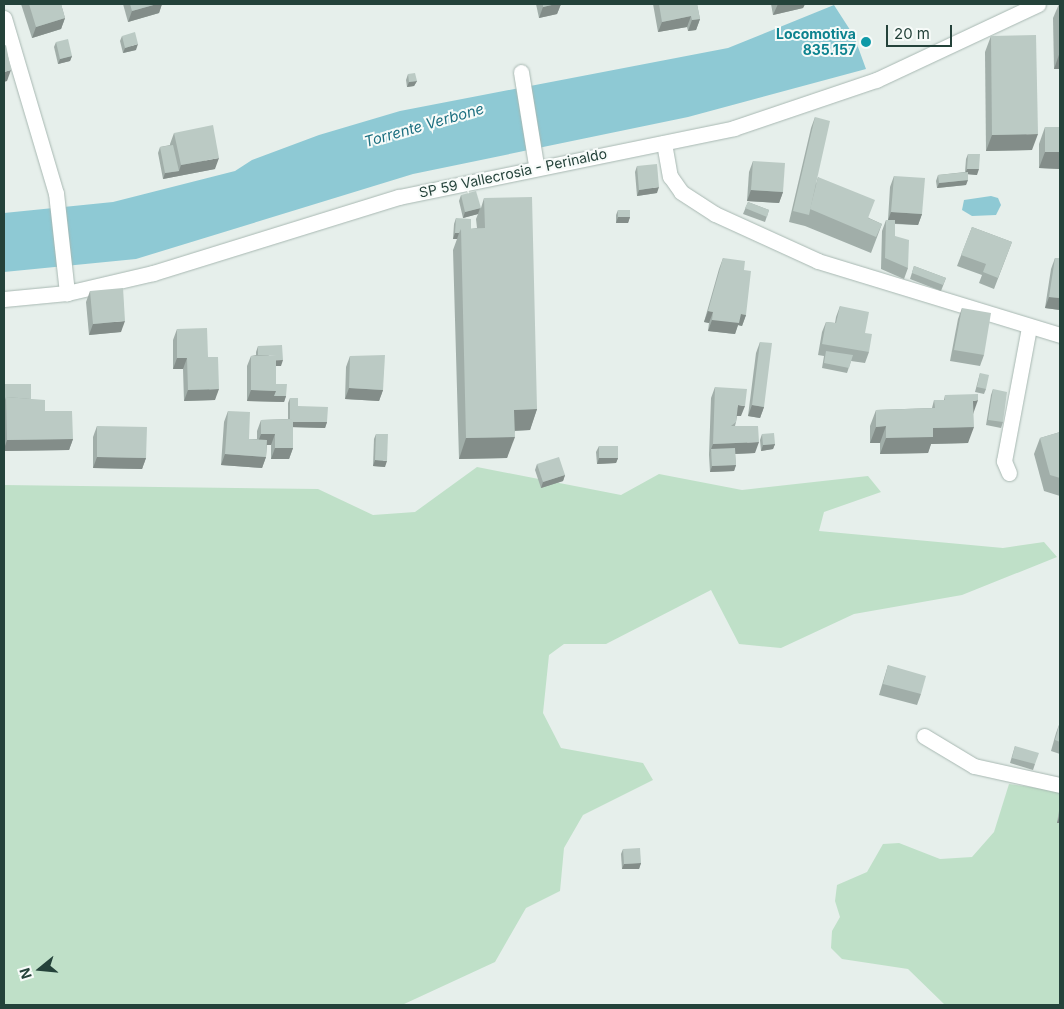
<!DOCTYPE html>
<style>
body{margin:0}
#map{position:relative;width:1064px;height:1009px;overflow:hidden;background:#e6efeb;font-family:Inter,sans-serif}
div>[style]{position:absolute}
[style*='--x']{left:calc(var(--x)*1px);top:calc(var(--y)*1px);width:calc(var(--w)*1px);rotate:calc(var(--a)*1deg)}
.green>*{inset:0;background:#bfe0c8}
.water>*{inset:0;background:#8ec9d4}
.roads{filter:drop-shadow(0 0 1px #a8b8b2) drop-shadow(0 0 1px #a8b8b2)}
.minor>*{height:15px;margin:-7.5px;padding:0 7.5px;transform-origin:7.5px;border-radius:7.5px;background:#fff}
.secondary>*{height:15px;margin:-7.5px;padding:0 7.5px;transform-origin:7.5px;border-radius:7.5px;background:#fff}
.wall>*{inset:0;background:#a1aea9}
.shaded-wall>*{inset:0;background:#838d89}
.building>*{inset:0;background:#bbcac4}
.dots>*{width:14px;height:14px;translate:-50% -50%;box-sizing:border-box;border:2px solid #f7fbf9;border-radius:50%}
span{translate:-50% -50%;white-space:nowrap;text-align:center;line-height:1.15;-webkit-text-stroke:4px #f7fbf9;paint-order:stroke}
.culture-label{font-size:14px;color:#0d838f;font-weight:700}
.right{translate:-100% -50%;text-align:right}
.street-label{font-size:14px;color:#24423a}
.water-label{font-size:15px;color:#1c6f80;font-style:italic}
.frame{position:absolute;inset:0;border:5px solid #24423a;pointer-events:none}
.north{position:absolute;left:15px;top:944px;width:50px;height:50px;-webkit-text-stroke:4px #f7fbf9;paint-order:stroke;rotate:253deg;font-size:14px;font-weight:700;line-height:20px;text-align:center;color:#24423a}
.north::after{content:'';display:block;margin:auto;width:18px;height:22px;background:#24423a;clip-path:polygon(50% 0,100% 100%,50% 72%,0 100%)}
.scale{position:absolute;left:886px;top:25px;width:66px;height:22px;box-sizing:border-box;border:2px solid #24423a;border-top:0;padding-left:6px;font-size:15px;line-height:18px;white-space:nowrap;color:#24423a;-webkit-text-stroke:4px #f7fbf9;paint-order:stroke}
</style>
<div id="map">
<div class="green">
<i style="clip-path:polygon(477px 467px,621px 495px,659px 474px,742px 490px,868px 476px,881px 492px,824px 512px,819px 531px,1003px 548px,1044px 542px,1057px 557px,962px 595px,854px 614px,781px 648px,739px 644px,711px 590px,606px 644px,564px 644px,549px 655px,543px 713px,561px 748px,643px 763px,653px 780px,583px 815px,564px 848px,560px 891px,526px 908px,495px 962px,402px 1005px,4px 1005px,4px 485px,318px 489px,373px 515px,415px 512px)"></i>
<i style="clip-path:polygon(1009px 784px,1060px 791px,1060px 1005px,945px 1005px,908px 969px,842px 959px,831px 948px,832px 931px,840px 917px,835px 901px,837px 885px,867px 872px,883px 844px,899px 843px,940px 859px,972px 857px,994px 832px)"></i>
</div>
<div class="water">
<i style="clip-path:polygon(834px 5px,854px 36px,866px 69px,688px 117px,413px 174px,136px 259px,4px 272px,4px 213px,113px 202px,235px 171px,252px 160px,319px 135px,400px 111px,728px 48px)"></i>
<i style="clip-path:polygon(991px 196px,998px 198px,1001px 205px,996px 215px,972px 216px,962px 210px,964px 200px)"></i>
</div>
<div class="roads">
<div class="minor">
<i style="--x:4;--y:18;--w:183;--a:73.5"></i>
<i style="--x:56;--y:193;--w:101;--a:83.7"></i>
<i style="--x:521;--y:72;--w:94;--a:80.8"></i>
<i style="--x:664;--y:143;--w:34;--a:80"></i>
<i style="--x:670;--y:176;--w:19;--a:55"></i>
<i style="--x:681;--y:192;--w:40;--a:32.9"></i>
<i style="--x:715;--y:214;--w:113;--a:24.5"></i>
<i style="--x:818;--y:261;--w:253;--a:17"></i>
<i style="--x:1009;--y:473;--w:13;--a:-113"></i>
<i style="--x:1004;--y:461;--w:136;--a:-79.4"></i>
<i style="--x:924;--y:736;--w:58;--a:31"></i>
<i style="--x:974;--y:766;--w:88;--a:12.5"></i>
</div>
<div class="secondary">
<i style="--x:4;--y:299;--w:63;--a:-5.4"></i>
<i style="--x:67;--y:293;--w:88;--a:-13.1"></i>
<i style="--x:153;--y:273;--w:257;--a:-17.2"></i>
<i style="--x:399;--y:197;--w:342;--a:-11.6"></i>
<i style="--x:734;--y:128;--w:150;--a:-18.7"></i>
<i style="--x:876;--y:80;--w:179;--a:-25.1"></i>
</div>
</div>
<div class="wall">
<i style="clip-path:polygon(21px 4px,61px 4px,65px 18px,61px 29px,32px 38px)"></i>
<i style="clip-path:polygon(123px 4px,162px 4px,159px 13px,128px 22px)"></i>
<i style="clip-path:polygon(536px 4px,561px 4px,557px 14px,539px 18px)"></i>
<i style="clip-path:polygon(653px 4px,697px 4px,700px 19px,696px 30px,688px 31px,687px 27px,658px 32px)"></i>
<i style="clip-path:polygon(771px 4px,805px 4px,803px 8px,773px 15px)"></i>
<i style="clip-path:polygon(1059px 4px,1060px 4px,1060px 69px,1054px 69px,1053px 18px)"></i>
<i style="clip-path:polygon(122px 36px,136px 50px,123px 53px,120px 41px)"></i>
<i style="clip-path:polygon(991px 36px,1032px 150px,986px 151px,985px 52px)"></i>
<i style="clip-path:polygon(56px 42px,72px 56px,70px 61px,58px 64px,54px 47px)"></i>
<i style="clip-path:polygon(408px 74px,417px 81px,414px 86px,407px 87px,406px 80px)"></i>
<i style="clip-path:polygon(815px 117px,816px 184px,818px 177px,869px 218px,882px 224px,871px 253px,805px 226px,789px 222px,811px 128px)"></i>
<i style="clip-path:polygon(1045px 127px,1060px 127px,1060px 169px,1039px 168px,1039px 144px)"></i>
<i style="clip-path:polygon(174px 133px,215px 169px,163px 179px,158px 153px,160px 147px,170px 145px,170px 144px)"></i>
<i style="clip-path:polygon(968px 154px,977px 175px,968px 174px,966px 185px,937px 188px,936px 181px,938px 175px,965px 172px,966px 159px)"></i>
<i style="clip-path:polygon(753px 161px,783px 192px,779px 203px,747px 201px,749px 172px)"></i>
<i style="clip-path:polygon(637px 166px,657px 193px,637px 196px,635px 172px)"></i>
<i style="clip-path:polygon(894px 176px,922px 214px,918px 225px,895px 224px,895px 236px,908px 268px,904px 279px,881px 269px,882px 231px,886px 220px,888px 220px,890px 187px)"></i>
<i style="clip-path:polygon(461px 195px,481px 208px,484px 198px,537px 409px,530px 430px,515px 431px,507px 458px,459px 459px,453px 250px,457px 239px,453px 239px,454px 224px,456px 218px,471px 229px,477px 228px,476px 219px,478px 214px,463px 218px,459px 201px)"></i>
<i style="clip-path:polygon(748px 202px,769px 210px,765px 222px,743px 214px)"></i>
<i style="clip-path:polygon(618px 210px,630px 217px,628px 223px,616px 223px,616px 215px)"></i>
<i style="clip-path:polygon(972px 227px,1012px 242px,994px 289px,979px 283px,982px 275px,957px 266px)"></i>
<i style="clip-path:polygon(723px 258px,744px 270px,746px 315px,742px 326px,738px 325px,735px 334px,708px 331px,709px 323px,704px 322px,719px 269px)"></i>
<i style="clip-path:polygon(1055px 258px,1060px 258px,1060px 310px,1045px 308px,1051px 269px)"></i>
<i style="clip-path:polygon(914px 266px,946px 278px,941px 291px,910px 279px)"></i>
<i style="clip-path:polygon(90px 291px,121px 332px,89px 335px,86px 302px)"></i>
<i style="clip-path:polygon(840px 306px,865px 333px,869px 352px,865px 363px,851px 361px,847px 373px,822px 368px,824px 356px,818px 355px,822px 332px,826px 322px,835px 323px,836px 317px)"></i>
<i style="clip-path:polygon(962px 308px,984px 355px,980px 366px,950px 361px,958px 319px)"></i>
<i style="clip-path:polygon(177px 329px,215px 400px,184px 401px,183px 369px,173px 369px,173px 340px)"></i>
<i style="clip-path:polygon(760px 342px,764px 407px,760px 418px,748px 416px,756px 353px)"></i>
<i style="clip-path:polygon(258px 346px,281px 366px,276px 366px,276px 384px,286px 396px,284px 402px,247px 401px,247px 366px,251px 356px,256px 355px,256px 352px)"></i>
<i style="clip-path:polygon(350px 356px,383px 390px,379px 401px,345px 399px,346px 367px)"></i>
<i style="clip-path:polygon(980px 373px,986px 389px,984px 394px,975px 392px)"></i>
<i style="clip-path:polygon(4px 384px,31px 399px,45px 411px,73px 439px,69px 450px,4px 451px)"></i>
<i style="clip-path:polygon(715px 387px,741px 416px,737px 416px,736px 422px,735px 426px,755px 453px,735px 454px,736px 465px,734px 471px,710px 472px,709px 455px,711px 398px)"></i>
<i style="clip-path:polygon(993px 389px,1003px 422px,1001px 428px,986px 425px,991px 395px)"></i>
<i style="clip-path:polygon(945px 395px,973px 413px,968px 443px,931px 444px,928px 453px,880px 454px,880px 443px,870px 443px,870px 426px,876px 410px,932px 408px,934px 400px,944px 400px)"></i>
<i style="clip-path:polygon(290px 398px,298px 406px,327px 422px,325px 428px,293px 427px,293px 448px,289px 459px,271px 459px,271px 445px,267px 445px,266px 457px,262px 468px,221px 465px,224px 422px,228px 411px,249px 439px,257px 439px,257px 431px,261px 420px,288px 419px,288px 403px)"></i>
<i style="clip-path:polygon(97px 426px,146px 458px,142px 469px,93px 468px,93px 437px)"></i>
<i style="clip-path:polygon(1060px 432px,1060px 496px,1044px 491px,1034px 454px,1040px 438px)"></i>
<i style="clip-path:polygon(376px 434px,385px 467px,373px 466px,374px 439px)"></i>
<i style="clip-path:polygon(762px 434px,775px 444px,773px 449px,761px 451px,760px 440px)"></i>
<i style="clip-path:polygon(599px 446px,618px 458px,616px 463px,597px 464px,596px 452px)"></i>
<i style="clip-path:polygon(537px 464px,565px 475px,563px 481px,541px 488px,535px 470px)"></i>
<i style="clip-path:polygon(888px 665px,921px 694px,917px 705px,879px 695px)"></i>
<i style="clip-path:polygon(1060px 722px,1060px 754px,1051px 751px,1056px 733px)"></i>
<i style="clip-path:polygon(1015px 746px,1035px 764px,1033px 770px,1010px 763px)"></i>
<i style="clip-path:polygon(1060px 806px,1060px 823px,1057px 823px,1059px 811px)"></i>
<i style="clip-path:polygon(623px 849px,641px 863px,639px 869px,622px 869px,621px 854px)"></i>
</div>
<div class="shaded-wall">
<i style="clip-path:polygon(157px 4px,162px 4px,159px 13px,128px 22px,132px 11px)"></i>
<i style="clip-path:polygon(556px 4px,561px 4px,557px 14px,539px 18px,543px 7px)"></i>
<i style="clip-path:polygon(778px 4px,805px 4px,803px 8px,773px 15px)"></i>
<i style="clip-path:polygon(691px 16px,687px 27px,658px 32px,662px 22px)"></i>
<i style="clip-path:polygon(65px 18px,61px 29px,32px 38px,36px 27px)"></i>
<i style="clip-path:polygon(700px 19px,696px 30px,688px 31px,692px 20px)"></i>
<i style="clip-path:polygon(138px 44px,136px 50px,123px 53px,125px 48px)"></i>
<i style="clip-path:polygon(1060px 52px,1060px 69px,1054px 69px)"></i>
<i style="clip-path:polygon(72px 56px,70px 61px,58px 64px,60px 59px)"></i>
<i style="clip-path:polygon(11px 70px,7px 81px,4px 82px,4px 72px)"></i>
<i style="clip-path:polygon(417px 81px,414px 86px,407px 87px,409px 82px)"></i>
<i style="clip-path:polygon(1038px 134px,1032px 150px,986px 151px,992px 135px)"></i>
<i style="clip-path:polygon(1045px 152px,1060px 152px,1060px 169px,1039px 168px)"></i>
<i style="clip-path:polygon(219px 158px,215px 169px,163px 179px,165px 173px,179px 171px,181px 165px)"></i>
<i style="clip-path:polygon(967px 169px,979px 169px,977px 175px,965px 174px)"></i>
<i style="clip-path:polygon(968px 180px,966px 185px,937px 188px,939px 183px)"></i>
<i style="clip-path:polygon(659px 187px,657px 193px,637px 196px,639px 190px)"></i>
<i style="clip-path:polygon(751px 190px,783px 192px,779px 203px,747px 201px)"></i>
<i style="clip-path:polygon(480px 208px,478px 214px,463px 218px,465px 212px)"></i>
<i style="clip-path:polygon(891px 212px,922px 214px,918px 225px,887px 223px)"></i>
<i style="clip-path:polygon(618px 217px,630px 217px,628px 223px,616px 223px)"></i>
<i style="clip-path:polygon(455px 233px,459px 233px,457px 239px,453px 239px)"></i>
<i style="clip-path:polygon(1049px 297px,1060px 298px,1060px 310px,1045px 308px)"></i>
<i style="clip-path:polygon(708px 311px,713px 312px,709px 323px,704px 322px)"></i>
<i style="clip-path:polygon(741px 314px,746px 315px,742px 326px,738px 325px,735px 334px,708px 331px,712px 320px)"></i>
<i style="clip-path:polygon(125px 321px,121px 332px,89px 335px,93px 324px)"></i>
<i style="clip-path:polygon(177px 358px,187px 358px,183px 369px,173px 369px)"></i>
<i style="clip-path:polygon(283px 360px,281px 366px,256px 366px,258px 361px)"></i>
<i style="clip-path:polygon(349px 388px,383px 390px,379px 401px,345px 399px)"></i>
<i style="clip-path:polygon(219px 389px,215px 400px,184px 401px,188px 390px)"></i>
<i style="clip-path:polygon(251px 390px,276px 391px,286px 396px,284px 402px,247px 401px)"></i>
<i style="clip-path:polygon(978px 400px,972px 417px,973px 401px)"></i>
<i style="clip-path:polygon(738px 405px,745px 406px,741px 416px,734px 416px)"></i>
<i style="clip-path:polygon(752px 405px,764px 407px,760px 418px,748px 416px)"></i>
<i style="clip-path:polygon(537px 409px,530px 430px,506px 431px,514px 410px)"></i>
<i style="clip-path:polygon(290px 421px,327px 422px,325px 428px,288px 427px)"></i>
<i style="clip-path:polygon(886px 426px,880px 443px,870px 443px,876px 427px)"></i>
<i style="clip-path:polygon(974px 427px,968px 443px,931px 444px,928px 453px,880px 454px,886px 438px,933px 428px)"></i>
<i style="clip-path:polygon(261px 434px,275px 434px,271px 445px,257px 445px)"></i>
<i style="clip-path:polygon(515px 437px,507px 458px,459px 459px,466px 438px)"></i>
<i style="clip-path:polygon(73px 439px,69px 450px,4px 451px,4px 449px,7px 440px)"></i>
<i style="clip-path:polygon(759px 442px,755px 453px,712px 455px,711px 449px,709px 455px,713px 444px)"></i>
<i style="clip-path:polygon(775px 444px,773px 449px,761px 451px,763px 445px)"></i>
<i style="clip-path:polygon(275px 448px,293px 448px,289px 459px,271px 459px)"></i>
<i style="clip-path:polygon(225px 454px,266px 457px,262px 468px,221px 465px)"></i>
<i style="clip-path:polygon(97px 457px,146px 458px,142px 469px,93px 468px)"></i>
<i style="clip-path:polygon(599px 458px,618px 458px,616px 463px,597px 464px)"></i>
<i style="clip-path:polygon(375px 460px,387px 461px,385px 467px,373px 466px)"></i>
<i style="clip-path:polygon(736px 465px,734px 471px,710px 472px,712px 466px)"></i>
<i style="clip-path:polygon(565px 475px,563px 481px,541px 488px,543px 482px)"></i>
<i style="clip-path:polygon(1059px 817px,1060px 817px,1060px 823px,1057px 823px)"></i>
<i style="clip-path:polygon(641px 863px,639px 869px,622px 869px,624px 864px)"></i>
</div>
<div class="building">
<i style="clip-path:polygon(29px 4px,61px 4px,65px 18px,36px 27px)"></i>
<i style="clip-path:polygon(130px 4px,157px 4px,132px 11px)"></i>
<i style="clip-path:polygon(543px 4px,556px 4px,543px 7px)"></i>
<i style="clip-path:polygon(659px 4px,697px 4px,700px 19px,692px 20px,691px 16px,662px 22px)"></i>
<i style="clip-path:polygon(135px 32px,138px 44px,125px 48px,122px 36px)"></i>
<i style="clip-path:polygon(1036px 35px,1038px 134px,992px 135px,991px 36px)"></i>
<i style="clip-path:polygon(68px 39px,72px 56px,60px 59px,56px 42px)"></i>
<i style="clip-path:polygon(6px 45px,11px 70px,4px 72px,4px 46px)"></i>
<i style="clip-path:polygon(415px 73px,417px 81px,409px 82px,408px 74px)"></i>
<i style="clip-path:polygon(815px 117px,830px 121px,809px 215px,793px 211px)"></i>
<i style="clip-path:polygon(213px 125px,219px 158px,181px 165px,174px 133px)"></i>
<i style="clip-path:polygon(1045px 127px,1060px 127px,1060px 152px,1045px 152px)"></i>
<i style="clip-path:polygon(173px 145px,179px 171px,165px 173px,160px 147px)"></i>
<i style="clip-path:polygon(968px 154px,980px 154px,979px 169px,967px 169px)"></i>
<i style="clip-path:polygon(753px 161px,785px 163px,783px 192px,751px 190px)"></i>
<i style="clip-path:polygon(657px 164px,659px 187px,639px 190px,637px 166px)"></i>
<i style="clip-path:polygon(968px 172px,968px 180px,939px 183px,938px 175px)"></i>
<i style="clip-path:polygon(894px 176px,925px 178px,922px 214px,891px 212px)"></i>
<i style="clip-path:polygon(818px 177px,875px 200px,868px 218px,882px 224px,876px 237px,810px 209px)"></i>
<i style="clip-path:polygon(476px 191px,481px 208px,465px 212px,461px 195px)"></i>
<i style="clip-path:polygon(532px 197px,537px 409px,514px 410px,515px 437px,466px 438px,461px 229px,485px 228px,484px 198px)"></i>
<i style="clip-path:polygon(748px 202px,769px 210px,767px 217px,745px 208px)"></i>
<i style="clip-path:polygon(618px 210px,630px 210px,630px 217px,618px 217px)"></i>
<i style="clip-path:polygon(456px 218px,471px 219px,471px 229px,461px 229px,459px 233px,455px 233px)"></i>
<i style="clip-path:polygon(886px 220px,895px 220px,895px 236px,909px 240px,908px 268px,885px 258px)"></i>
<i style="clip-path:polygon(972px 227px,1012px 242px,998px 278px,983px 272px,986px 264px,961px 255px)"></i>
<i style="clip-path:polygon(723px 258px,745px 261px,744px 270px,751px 271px,746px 315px,741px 314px,739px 323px,712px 320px,713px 312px,708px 311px)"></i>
<i style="clip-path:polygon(1055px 258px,1060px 258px,1060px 298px,1049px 297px)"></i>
<i style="clip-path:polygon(914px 266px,946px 278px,943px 285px,912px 273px)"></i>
<i style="clip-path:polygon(123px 288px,125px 321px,93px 324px,90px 291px)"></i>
<i style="clip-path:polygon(840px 306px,869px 312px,865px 333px,872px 334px,869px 352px,822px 344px,826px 322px,836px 323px)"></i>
<i style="clip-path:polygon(962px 308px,991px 313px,984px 355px,954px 350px)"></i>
<i style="clip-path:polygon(207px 328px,208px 357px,218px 357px,219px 389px,188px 390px,187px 358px,177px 358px,177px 329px)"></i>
<i style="clip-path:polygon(760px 342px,772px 343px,764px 407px,752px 405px)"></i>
<i style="clip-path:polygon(282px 345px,283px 360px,276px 360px,276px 355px,258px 355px,258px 346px)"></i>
<i style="clip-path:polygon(826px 351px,853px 355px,849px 368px,824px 363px)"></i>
<i style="clip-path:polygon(276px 355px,276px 391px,251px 390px,251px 356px)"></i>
<i style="clip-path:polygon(385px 355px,383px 390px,349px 388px,350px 356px)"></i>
<i style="clip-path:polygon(980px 373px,989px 375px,986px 389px,977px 387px)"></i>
<i style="clip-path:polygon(4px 384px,31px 384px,31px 399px,6px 397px,4px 403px)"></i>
<i style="clip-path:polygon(276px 384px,287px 384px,286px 396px,274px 396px,276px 391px)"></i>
<i style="clip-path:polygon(715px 387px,747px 389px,745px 406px,738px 405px,736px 422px,731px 426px,758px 426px,759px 442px,713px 444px)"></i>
<i style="clip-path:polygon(993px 389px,1007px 392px,1003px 422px,988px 420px)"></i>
<i style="clip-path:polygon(978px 394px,978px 400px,973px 401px,974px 427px,933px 428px,933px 437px,886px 438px,886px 426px,876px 427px,876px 410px,935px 408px,934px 400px,945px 400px,945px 395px)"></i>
<i style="clip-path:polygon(6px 397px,45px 400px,45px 411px,72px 411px,73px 439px,7px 440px)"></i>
<i style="clip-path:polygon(290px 398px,298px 398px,298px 406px,328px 407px,327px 422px,293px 422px,293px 419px,290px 419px)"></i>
<i style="clip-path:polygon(228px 411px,250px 412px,249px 439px,267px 440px,266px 457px,225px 454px)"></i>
<i style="clip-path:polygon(293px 419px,293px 448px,275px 448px,275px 434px,261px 434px,261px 420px)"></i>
<i style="clip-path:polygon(97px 426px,147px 427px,146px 458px,97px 457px)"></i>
<i style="clip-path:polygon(1060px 432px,1060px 478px,1050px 475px,1040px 438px)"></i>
<i style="clip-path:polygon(774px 433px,775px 444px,763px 445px,762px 434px)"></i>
<i style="clip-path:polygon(376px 434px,388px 434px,387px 461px,375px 460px)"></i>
<i style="clip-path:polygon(599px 446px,618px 446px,618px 458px,599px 458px)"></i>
<i style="clip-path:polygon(735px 448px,736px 465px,712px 466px,711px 449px)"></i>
<i style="clip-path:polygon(559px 457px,565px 475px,543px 482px,537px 464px)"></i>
<i style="clip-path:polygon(888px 665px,926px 676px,921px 694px,883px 684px)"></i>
<i style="clip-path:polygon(1060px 722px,1060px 742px,1055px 740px)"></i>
<i style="clip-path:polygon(1015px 746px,1039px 753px,1035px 764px,1012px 758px)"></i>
<i style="clip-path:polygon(640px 848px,641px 863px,624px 864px,623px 849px)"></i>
</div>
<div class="dots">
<i style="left:866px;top:42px;background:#0f9aa8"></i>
</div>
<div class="culture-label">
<span class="right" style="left:856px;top:42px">Locomotiva<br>835.157</span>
</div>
<div class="street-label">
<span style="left:513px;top:173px;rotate:-12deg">SP 59 Vallecrosia - Perinaldo</span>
</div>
<div class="water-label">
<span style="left:424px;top:125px;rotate:-16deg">Torrente Verbone</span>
</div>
<div class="frame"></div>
<div class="north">N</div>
<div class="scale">20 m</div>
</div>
